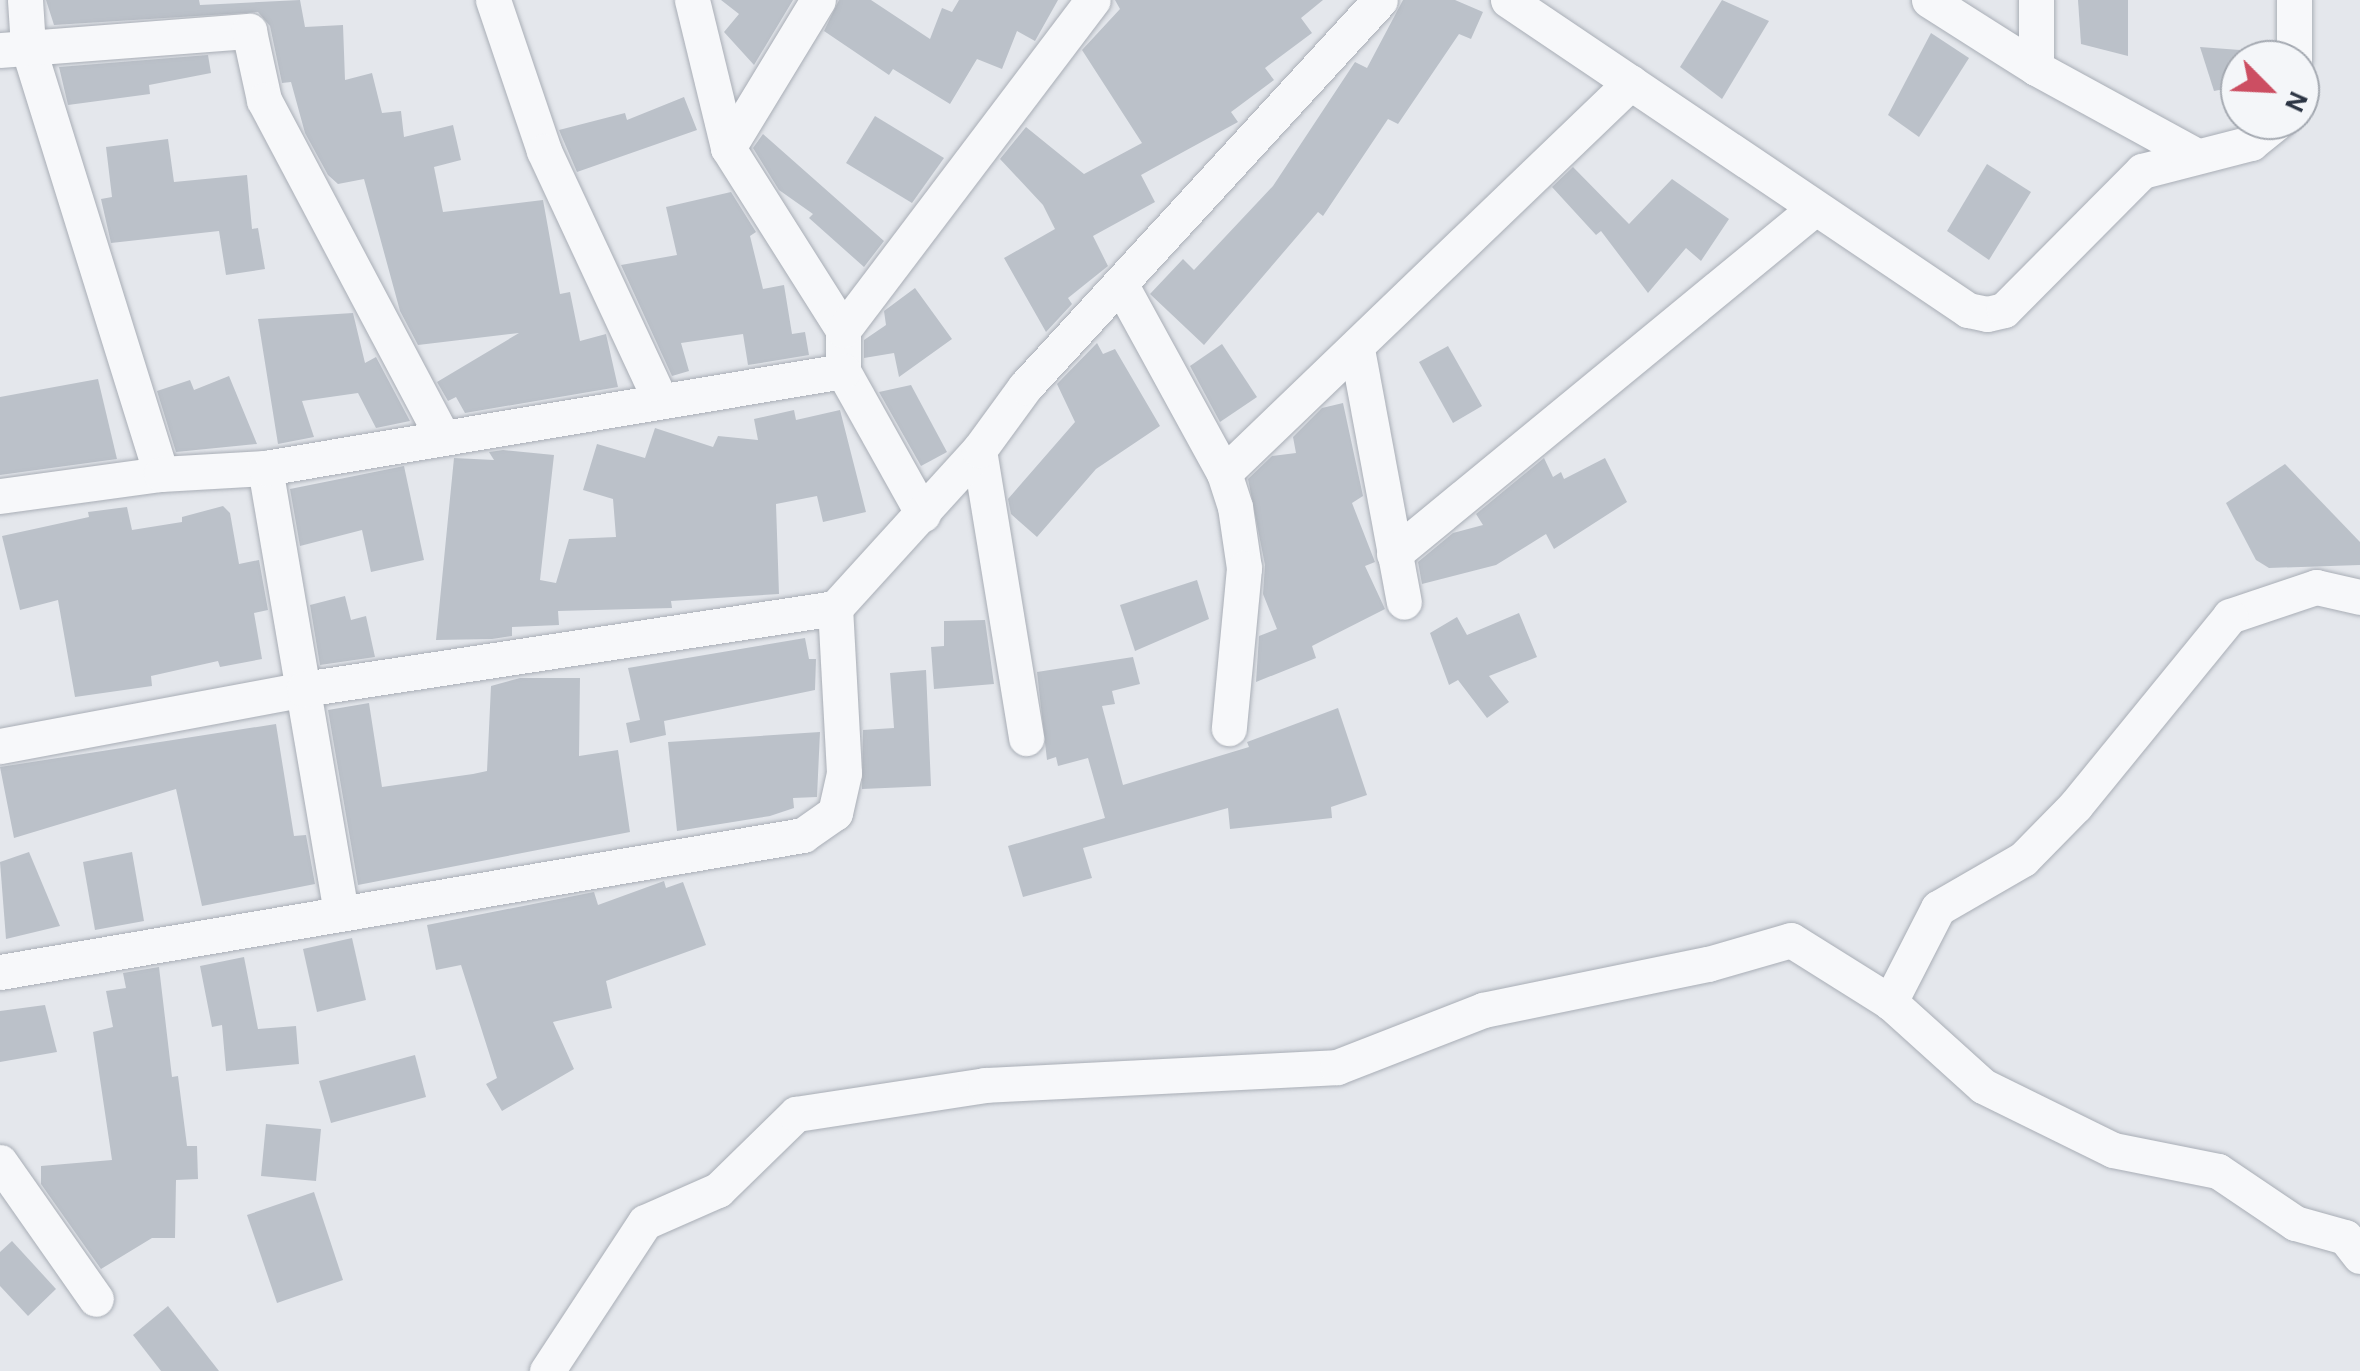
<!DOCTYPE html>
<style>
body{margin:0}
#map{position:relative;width:2360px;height:1371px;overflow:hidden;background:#e4e7ec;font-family:"Alegreya Sans",sans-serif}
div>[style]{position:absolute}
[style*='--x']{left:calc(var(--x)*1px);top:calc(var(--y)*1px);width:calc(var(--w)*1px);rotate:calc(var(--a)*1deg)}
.building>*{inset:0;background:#bbc1c9}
.roads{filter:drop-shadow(0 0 2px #a9aeb6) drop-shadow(0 0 2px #a9aeb6)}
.minor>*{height:35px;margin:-17.5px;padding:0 17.5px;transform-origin:17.5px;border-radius:17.5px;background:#f7f8fa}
span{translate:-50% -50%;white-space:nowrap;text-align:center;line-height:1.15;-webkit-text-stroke:10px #f4f6f9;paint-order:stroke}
.north{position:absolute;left:2220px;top:40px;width:100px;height:100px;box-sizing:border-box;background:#f4f6f9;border:2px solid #a4a9b1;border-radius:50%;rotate:114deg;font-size:28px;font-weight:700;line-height:40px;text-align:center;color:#2c3544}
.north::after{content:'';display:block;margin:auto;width:35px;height:45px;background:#cc4e62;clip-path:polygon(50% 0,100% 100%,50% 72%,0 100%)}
</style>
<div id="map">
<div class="building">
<i style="clip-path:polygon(46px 0,199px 0,200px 5px,300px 0,305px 27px,343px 25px,345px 80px,372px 73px,382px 113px,401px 111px,404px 137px,453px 125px,461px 160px,434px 167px,443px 212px,543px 200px,560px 294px,570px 292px,580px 341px,606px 334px,618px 387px,465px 413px,456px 397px,448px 401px,437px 382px,519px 333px,418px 345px,400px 311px,364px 179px,338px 184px,328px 175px,305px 133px,291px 82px,282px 83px,270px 26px,258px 12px,54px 25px)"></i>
<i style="clip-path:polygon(721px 0,793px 0,754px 65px,724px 32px,739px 14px)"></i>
<i style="clip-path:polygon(839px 0,871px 0,930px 39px,942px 8px,952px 12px,959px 0,1058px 0,1035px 41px,1017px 31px,1002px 69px,977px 59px,950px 104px,893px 69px,889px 75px,824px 31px)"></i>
<i style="clip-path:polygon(1115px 0,1323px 0,1301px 18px,1312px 33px,1265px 68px,1274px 80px,1231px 112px,1238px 122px,1141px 175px,1155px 202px,1093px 236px,1108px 266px,1068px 298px,1072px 304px,1046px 332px,1004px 258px,1055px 229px,1043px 205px,1000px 159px,1026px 127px,1084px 174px,1142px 143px,1082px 50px,1120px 9px)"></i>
<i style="clip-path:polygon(1403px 0,1455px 0,1483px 12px,1471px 39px,1459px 34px,1398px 124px,1388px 119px,1323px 216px,1318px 212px,1204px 345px,1150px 294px,1183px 259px,1194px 270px,1273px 186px,1355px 62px,1367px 68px)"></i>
<i style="clip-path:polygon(1722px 0,1769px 21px,1722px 99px,1680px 67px)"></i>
<i style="clip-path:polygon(2078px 0,2128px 0,2128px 56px,2081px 44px)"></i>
<i style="clip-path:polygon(1931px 33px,1969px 58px,1919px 137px,1888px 115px)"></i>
<i style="clip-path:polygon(2200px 47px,2240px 50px,2240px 86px,2214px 91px)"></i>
<i style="clip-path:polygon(208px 55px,211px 73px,149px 85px,150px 94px,68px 105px,59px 67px)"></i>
<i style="clip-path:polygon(684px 97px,697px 130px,577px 172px,559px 130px,625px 113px,627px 120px)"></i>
<i style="clip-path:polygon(875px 116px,944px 158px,912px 203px,846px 163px)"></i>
<i style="clip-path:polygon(763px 134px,884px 241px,864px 267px,809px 218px,813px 214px,779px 190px,753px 148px)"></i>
<i style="clip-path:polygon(168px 139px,174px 182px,247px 175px,252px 229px,258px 228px,265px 269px,226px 275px,219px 231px,111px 243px,101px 199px,112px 197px,106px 147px)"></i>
<i style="clip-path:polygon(1987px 164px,2031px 192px,1989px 260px,1947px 231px)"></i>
<i style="clip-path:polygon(1573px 167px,1629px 224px,1672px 179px,1729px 219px,1701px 261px,1686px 248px,1648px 293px,1601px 231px,1596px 235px,1552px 187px)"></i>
<i style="clip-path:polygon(731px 192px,756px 232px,750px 236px,763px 289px,784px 285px,792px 334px,805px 332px,809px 355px,748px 365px,743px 334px,681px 343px,689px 371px,672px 376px,621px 265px,677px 255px,666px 207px)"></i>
<i style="clip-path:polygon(915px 288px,952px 339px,899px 377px,894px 353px,864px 358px,864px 340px,886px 325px,884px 311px)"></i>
<i style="clip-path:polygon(353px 313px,365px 363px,376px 357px,410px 421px,376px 428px,358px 393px,302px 401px,314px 437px,278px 444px,258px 319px)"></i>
<i style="clip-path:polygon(1097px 343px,1103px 354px,1115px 349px,1160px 426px,1096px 469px,1037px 537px,1011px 514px,1008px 499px,1075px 422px,1057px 384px)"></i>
<i style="clip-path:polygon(1222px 344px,1257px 397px,1220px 422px,1190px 366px)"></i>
<i style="clip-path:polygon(1448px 346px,1482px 406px,1453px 423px,1419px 362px)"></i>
<i style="clip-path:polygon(229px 376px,257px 444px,176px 452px,157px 391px,190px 380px,194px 390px)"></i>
<i style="clip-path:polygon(98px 379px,117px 459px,0 475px,0 397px)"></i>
<i style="clip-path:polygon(911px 385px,947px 452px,921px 466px,879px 392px)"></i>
<i style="clip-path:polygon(1343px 403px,1363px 496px,1352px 503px,1375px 562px,1365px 566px,1385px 609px,1312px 646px,1316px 658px,1256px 682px,1259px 636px,1277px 629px,1263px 594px,1265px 565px,1248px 479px,1272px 456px,1296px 453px,1293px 437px,1322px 408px)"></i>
<i style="clip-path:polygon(794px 410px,796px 420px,840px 410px,866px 512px,823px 522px,817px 496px,776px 504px,779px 594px,671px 601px,672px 608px,558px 611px,559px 625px,512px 627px,512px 636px,492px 639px,436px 640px,454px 458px,494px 460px,489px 452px,503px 450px,554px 455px,540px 580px,556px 583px,569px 539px,616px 537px,613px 499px,583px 490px,597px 444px,645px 458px,655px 428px,713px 447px,718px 436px,758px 440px,754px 419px)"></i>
<i style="clip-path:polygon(1544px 458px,1553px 477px,1561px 472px,1564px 479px,1605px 458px,1627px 502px,1554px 549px,1546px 534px,1496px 565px,1422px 584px,1418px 562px,1453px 533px,1483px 525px,1476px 514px)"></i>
<i style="clip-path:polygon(2285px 464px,2360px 542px,2360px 565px,2269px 568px,2256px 560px,2226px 503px)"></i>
<i style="clip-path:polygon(404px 466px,424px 560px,371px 572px,362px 530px,300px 546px,290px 489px)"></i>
<i style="clip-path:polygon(223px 506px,230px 513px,239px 564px,259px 560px,268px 610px,254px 613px,262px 659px,220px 667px,218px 661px,151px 676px,152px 686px,75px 697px,58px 600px,20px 610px,2px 536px,89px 517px,88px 512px,127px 507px,132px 530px,182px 522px,182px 517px)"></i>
<i style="clip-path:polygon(1197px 580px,1209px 619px,1135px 651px,1120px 605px)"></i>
<i style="clip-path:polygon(345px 596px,351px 620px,366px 616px,375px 657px,320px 665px,310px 605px)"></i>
<i style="clip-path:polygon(1519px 613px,1537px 657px,1489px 676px,1509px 702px,1487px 718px,1458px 680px,1449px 685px,1430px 633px,1457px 617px,1467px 635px)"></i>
<i style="clip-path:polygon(985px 620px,994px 684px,934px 689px,931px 647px,944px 646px,944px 621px)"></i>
<i style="clip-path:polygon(805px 638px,809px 659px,816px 659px,815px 690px,664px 721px,666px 735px,630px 743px,626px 723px,640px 720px,628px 668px)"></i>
<i style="clip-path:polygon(1133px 657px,1140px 684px,1112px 691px,1115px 704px,1102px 706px,1123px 785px,1249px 747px,1247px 742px,1338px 708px,1367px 795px,1331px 807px,1332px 818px,1230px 829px,1228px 808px,1083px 848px,1092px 878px,1023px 897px,1008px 846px,1105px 818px,1088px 758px,1058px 766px,1056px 757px,1047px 760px,1037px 672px)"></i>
<i style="clip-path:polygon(926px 670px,931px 786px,862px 789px,863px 730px,894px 728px,890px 673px)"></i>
<i style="clip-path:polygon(520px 678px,580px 678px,579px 756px,618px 750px,630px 832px,358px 885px,328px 710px,369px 703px,382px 787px,473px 774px,487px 771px,491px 686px)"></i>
<i style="clip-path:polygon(276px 724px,294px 836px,306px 835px,315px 884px,202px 906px,176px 789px,14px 838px,0 767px)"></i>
<i style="clip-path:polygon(820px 732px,817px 797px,793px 798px,794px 808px,770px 816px,677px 831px,668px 742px)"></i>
<i style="clip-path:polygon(29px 852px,60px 926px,6px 939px,0 862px)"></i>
<i style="clip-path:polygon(132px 852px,144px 921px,95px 930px,83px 862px)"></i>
<i style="clip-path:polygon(664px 881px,666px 888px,683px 882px,706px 945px,606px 981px,612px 1008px,553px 1022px,574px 1069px,502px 1111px,486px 1084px,497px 1078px,461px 965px,436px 970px,427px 925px,594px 892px,598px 905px)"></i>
<i style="clip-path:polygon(352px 938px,366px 1000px,317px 1012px,303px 949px)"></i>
<i style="clip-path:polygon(244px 957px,258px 1029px,296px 1026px,299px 1064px,226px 1071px,222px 1025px,212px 1027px,200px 966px)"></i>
<i style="clip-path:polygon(159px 967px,172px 1077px,178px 1076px,187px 1146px,197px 1146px,198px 1179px,176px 1180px,175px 1238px,152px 1238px,101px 1269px,41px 1184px,41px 1166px,112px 1160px,93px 1032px,113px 1027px,106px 991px,126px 988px,123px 973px)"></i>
<i style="clip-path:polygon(45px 1005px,57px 1052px,0 1062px,0 1011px)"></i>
<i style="clip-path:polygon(415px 1055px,426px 1097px,331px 1123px,319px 1081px)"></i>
<i style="clip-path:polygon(266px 1124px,321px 1129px,316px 1181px,261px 1176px)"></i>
<i style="clip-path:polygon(314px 1192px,343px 1280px,277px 1303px,247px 1215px)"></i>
<i style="clip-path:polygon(12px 1241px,56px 1289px,28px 1316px,0 1286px,0 1252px)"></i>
<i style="clip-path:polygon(168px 1306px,219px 1371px,161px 1371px,133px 1335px)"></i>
</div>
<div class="roads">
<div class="minor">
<i style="--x:25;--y:0;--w:47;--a:86.3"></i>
<i style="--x:28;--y:47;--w:447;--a:72.7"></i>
<i style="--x:493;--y:0;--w:159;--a:71.3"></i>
<i style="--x:544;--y:151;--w:275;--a:65"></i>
<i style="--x:692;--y:0;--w:152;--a:76.3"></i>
<i style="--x:728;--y:148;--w:215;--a:57.7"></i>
<i style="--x:843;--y:330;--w:41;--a:90"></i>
<i style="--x:843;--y:371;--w:164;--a:60.8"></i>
<i style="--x:1508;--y:0;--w:555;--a:33.98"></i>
<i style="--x:1968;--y:310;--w:19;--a:12"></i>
<i style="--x:1987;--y:314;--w:17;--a:-13"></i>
<i style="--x:2004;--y:310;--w:196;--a:-45.2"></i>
<i style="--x:2142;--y:171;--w:113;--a:-14.4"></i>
<i style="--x:2251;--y:143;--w:36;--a:-39"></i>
<i style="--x:1929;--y:0;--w:127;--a:32.4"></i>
<i style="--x:2036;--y:68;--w:181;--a:28.7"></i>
<i style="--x:2036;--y:0;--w:68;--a:90"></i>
<i style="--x:0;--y:50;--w:250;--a:-4.4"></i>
<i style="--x:249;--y:31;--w:71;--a:77.7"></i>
<i style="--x:264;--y:100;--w:380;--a:62.1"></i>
<i style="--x:2294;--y:60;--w:60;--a:-90"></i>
<i style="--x:728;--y:148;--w:173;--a:-58.7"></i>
<i style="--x:1122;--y:287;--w:212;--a:61.3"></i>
<i style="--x:1224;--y:473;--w:36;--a:72"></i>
<i style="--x:1235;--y:507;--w:62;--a:81.6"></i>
<i style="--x:1244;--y:568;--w:161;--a:95.4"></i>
<i style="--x:843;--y:330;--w:414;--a:-52.9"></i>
<i style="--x:1357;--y:349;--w:257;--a:79.5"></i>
<i style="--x:979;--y:450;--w:292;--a:80.7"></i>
<i style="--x:265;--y:468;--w:449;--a:80.3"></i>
<i style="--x:1224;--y:473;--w:564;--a:-43.85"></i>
<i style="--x:0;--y:496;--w:162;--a:-7.8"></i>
<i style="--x:161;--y:474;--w:104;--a:-3.3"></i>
<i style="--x:265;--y:468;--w:586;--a:-9.53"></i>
<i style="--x:1394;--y:554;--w:545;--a:-39.42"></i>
<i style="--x:2360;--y:597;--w:45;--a:-167.2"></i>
<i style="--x:2316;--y:587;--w:91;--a:161.4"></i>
<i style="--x:2230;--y:616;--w:244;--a:129.2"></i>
<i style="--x:2076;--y:805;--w:76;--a:134.5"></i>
<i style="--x:2023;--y:859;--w:98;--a:150"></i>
<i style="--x:1938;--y:908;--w:106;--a:117.1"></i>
<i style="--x:1890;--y:1002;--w:125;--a:42.1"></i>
<i style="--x:1983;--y:1086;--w:145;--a:26.2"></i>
<i style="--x:2113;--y:1150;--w:107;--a:11.3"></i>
<i style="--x:2218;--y:1171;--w:93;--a:34"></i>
<i style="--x:2295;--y:1223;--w:52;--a:15.6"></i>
<i style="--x:2345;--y:1237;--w:24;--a:52"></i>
<i style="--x:0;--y:746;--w:309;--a:-10.6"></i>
<i style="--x:304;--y:689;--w:537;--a:-8.67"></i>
<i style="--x:835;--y:608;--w:214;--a:-47.7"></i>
<i style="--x:979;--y:450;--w:78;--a:-53.9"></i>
<i style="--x:1025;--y:387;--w:525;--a:-47.47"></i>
<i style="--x:0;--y:972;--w:815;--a:-9.68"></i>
<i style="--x:803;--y:835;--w:39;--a:-35"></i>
<i style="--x:835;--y:813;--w:41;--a:-77.3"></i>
<i style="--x:844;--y:773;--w:165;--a:-93.1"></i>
<i style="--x:0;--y:1162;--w:167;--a:55"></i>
<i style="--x:547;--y:1371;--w:178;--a:-56.7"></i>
<i style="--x:645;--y:1222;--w:80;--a:-23.7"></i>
<i style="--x:718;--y:1190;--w:109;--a:-44.3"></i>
<i style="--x:796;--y:1114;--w:191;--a:-8.7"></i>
<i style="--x:985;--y:1085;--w:352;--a:-2.9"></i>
<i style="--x:1337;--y:1067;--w:157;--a:-21.3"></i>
<i style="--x:1483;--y:1010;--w:230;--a:-11.6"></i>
<i style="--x:1708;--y:964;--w:86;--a:-16.1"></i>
<i style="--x:1791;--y:940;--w:117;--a:32.1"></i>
</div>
</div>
<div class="north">N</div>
</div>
